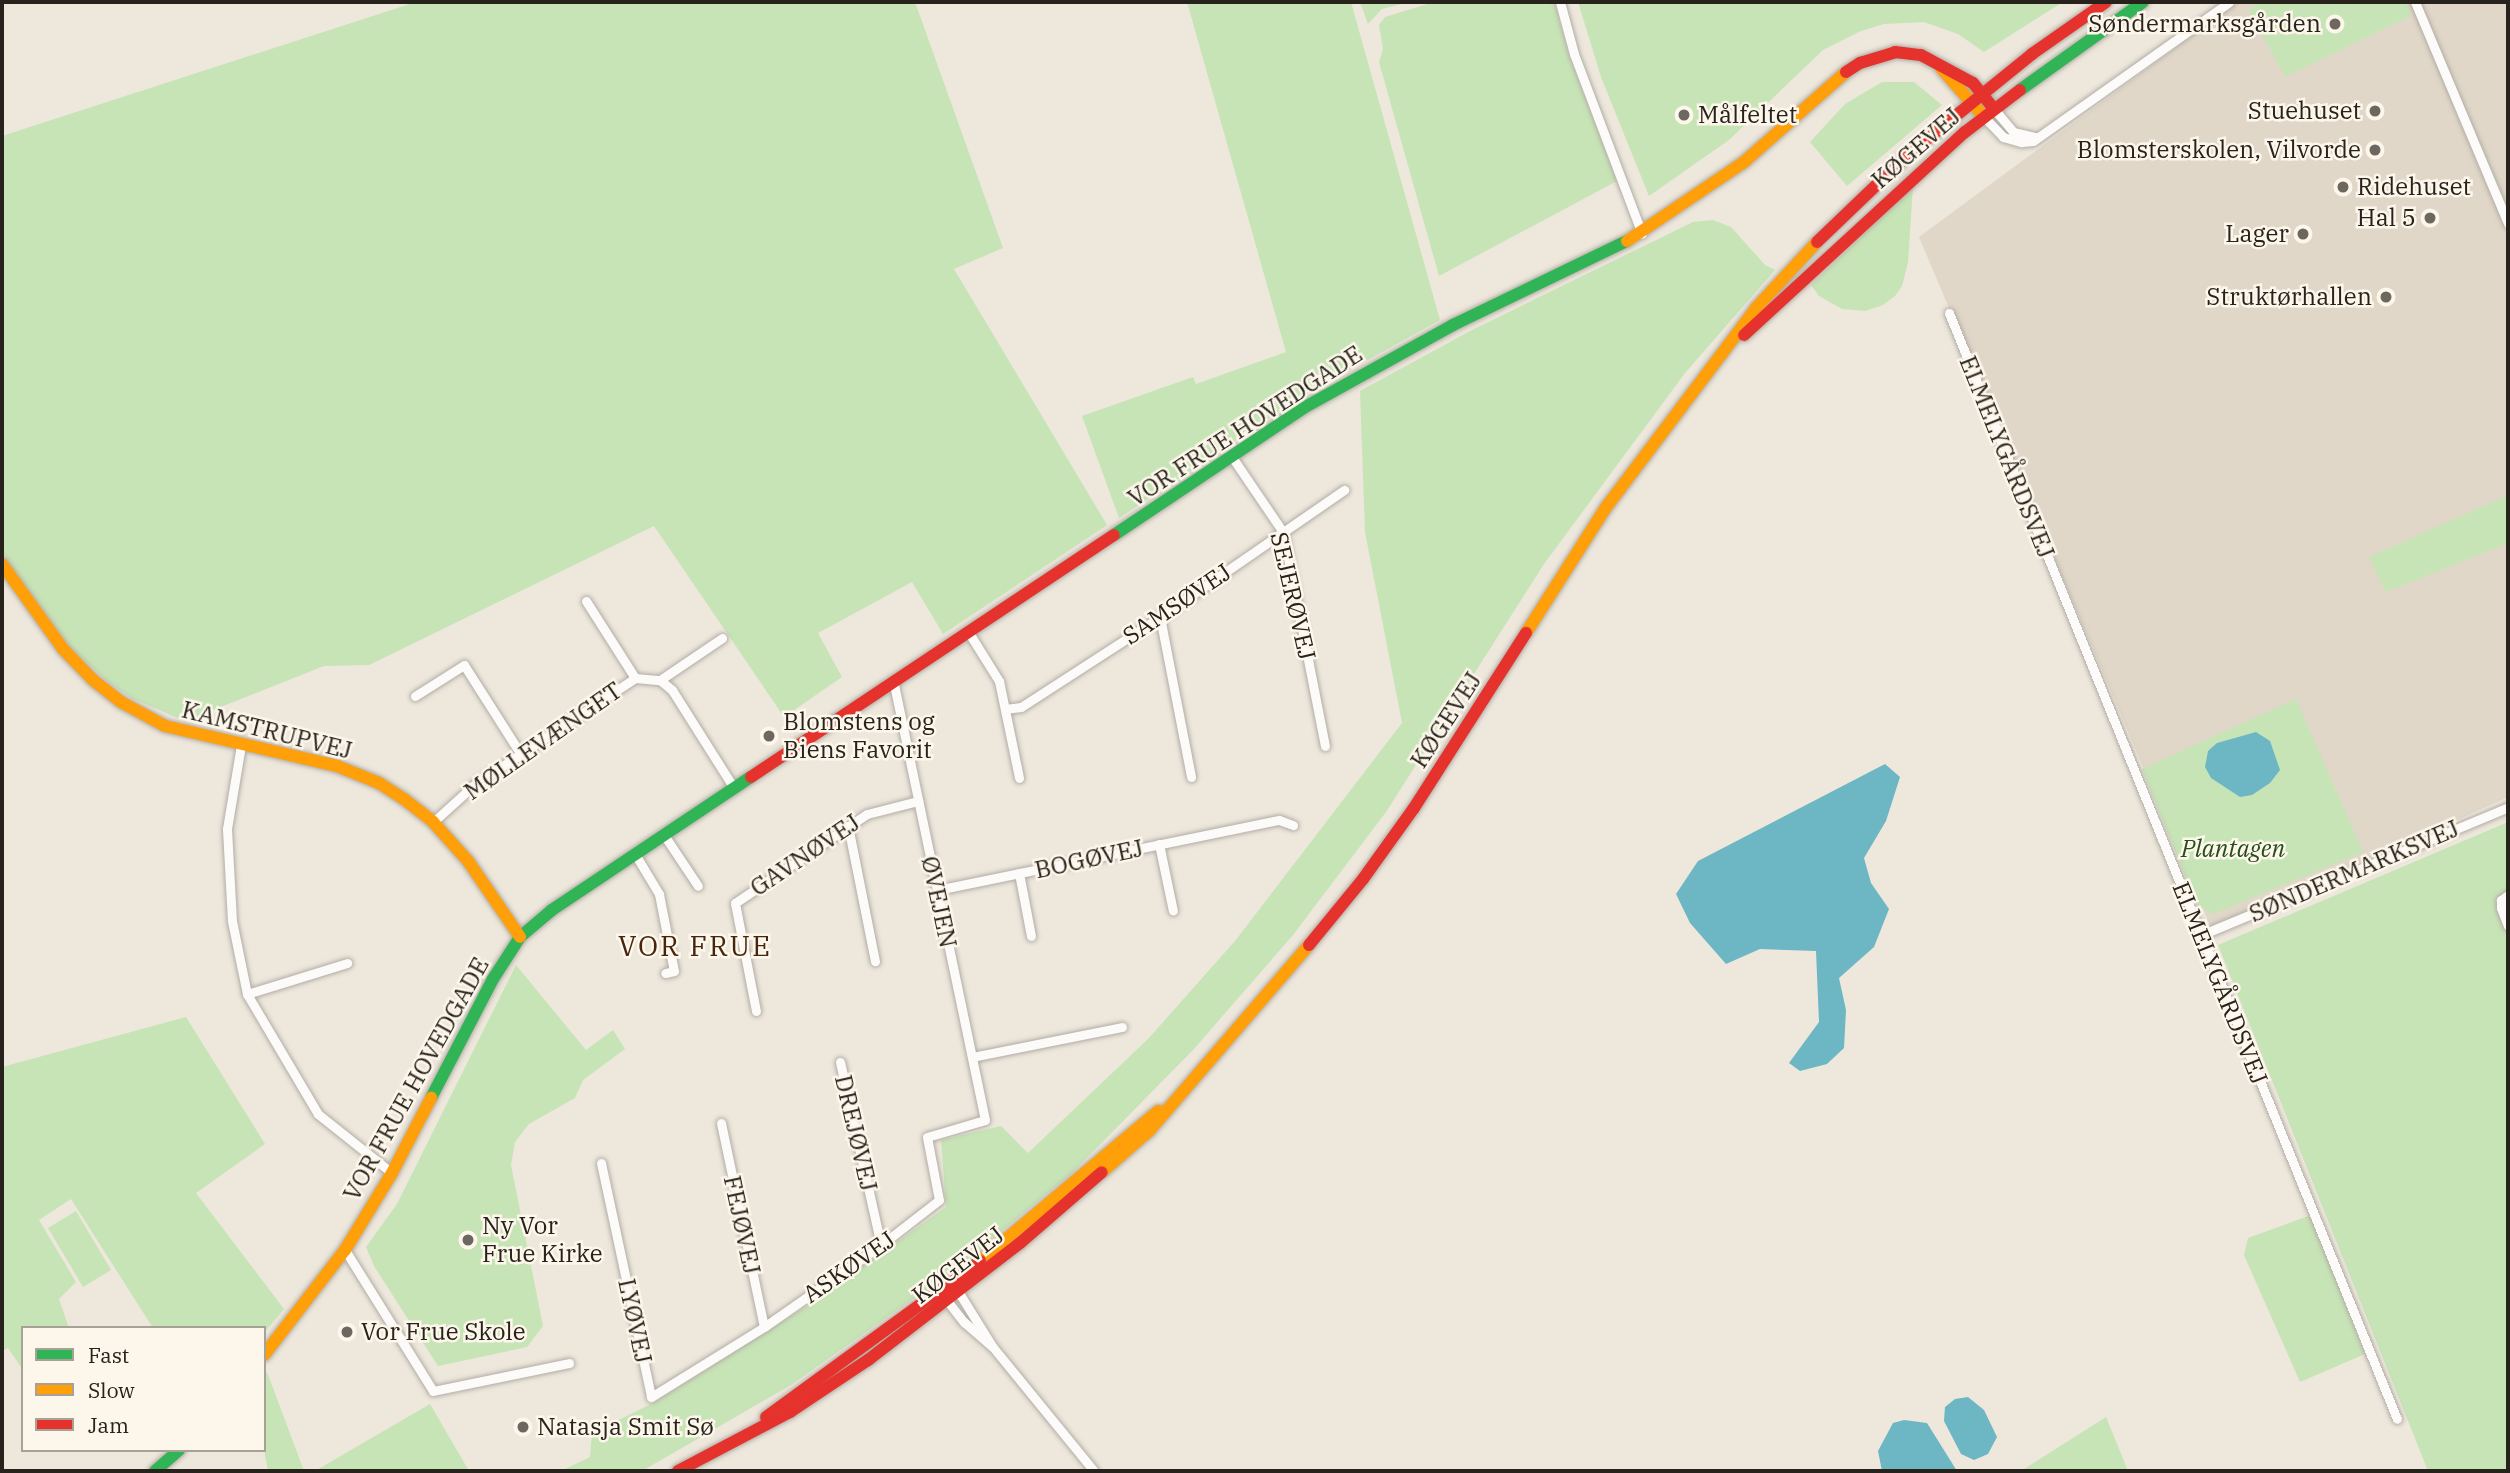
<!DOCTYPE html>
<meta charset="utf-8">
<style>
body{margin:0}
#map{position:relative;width:2510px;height:1473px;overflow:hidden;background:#ede7dc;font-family:"IBM Plex Serif",serif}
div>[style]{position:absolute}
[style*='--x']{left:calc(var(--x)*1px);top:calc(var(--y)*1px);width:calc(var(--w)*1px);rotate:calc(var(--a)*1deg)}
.education>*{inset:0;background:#e0d7c8}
.green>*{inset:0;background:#c7e4b6}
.water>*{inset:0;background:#6cb7c3}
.roads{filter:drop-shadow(0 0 2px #b2ada5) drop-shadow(0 0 2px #b2ada5)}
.street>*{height:9px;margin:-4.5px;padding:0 4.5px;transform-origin:4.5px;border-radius:4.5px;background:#fcfbfa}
.fast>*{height:12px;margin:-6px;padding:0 6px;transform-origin:6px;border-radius:6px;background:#30b455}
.slow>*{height:12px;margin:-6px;padding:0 6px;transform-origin:6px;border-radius:6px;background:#ff9f0a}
.jam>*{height:12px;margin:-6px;padding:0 6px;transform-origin:6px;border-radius:6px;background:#e5322d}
.dots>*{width:19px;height:19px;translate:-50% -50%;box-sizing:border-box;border:4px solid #fdf6eb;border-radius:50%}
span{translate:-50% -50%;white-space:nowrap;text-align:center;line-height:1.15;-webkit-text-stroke:5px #fdf6eb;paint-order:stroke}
.poi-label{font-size:24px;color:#27231c}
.right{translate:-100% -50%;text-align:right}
.left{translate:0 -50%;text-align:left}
.street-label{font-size:24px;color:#27231c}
.park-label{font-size:24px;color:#264e19;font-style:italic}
.quarter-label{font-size:28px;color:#45250d;letter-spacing:2px}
.frame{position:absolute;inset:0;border:4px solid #27231c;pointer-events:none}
.legend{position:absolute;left:21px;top:1326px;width:245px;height:126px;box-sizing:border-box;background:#fdf6eb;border:2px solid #a7a298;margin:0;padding:9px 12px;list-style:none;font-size:21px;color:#27231c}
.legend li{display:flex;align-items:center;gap:14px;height:35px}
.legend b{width:35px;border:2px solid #a7a298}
</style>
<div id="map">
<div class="education">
<i style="clip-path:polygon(2238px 2px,2508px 2px,2508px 797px,2212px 930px,1919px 237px)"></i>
</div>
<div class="green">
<i style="clip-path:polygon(416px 2px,915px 2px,1003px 248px,954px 269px,1107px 525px,943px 634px,912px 582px,818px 633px,842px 677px,784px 717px,654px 526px,369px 665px,324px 666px,185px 721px,131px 698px,107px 681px,71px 648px,2px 553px,2px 136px)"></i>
<i style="clip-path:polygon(1187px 2px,1351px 2px,1440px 320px,1299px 398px,1119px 518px,1082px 416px,1193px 377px,1196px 384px,1286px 352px)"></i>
<i style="clip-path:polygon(1360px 2px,1409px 2px,1382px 9px,1368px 24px)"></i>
<i style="clip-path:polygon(1434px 2px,1554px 2px,1569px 55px,1617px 181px,1439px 276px,1379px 62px,1383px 49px,1379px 25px,1385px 17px)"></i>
<i style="clip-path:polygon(1578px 2px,2063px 2px,1984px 52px,1958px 34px,1924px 22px,1884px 24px,1861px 31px,1823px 50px,1729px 140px,1649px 196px,1601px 77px)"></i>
<i style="clip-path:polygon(2259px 2px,2405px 2px,2411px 16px,2285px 77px,2249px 11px)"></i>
<i style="clip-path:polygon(1882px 82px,1914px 82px,1942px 105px,1847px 186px,1810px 142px,1845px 104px)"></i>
<i style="clip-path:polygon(1913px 187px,1908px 262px,1902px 286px,1895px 296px,1883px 305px,1865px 311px,1842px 309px,1819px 296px,1811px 285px)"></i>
<i style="clip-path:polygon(1713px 220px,1731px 227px,1765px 265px,1775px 270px,1685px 373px,1544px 564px,1386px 812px,1293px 935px,1193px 1050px,1072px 1173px,954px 1270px,791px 1385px,642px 1471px,561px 1471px,590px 1457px,592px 1433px,655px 1402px,815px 1301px,946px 1207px,941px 1140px,1001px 1126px,1028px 1153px,1148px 1039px,1235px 941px,1402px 723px,1365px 532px,1360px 391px,1470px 331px,1693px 222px)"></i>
<i style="clip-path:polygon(2508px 495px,2508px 543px,2386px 592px,2369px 557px)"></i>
<i style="clip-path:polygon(evenodd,2296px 699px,2363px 852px,2213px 914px,2197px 905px,2142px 769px,2296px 699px,2256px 732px,2271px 783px,2252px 795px,2240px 797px,2217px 743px,2256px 732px)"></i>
<i style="clip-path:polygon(2508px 822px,2508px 1471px,2428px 1471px,2218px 945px)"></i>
<i style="clip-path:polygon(516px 965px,586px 1050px,613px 1030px,625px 1049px,583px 1080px,575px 1098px,529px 1124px,515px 1142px,511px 1165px,543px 1326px,527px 1347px,438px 1366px,374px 1266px,366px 1247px,397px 1204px)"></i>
<i style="clip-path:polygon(186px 1017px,265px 1144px,196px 1193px,284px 1309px,264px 1333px,264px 1328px,153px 1328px,71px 1199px,39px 1220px,76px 1282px,59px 1299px,69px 1328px,23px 1328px,23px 1370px,8px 1348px,2px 1351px,2px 1067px)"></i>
<i style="clip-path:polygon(76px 1211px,111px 1270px,83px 1287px,48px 1228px)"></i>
<i style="clip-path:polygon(2311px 1215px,2365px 1354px,2300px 1382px,2244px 1255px,2248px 1238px)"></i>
<i style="clip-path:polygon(267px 1372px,304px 1471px,268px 1471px,264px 1450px,264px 1375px)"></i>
<i style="clip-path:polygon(430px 1404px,469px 1471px,315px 1471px)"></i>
<i style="clip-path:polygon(2106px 1417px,2128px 1471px,2021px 1471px)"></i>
</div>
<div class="water">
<i style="clip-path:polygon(2256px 732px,2270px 741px,2280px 770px,2270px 783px,2252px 795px,2240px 797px,2211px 778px,2205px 767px,2208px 751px,2217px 743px)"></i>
<i style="clip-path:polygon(1885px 764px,1900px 777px,1886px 821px,1864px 858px,1871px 883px,1889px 909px,1874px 947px,1839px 978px,1846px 1010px,1844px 1048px,1827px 1064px,1800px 1071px,1789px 1063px,1819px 1022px,1816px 951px,1760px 949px,1726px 964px,1690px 923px,1676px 894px,1698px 861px)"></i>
<i style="clip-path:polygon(1968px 1397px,1984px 1410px,1997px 1437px,1988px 1454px,1974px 1460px,1961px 1454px,1944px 1421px,1945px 1407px,1955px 1399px)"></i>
<i style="clip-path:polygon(1904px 1420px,1927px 1423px,1957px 1471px,1882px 1471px,1878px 1451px,1893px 1423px)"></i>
</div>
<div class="roads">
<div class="street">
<i style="--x:1560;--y:2;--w:54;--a:74.9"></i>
<i style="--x:1574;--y:54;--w:192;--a:69.3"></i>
<i style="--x:2415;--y:2;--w:240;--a:67.2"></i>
<i style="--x:1994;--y:109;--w:30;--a:50"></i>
<i style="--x:2013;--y:132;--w:23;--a:13"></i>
<i style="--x:1984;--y:117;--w:28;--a:46"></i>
<i style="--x:2003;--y:137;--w:19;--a:16"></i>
<i style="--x:2021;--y:142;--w:12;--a:-5"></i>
<i style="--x:2033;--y:141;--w:240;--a:-35.3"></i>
<i style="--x:1949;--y:313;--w:1193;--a:67.95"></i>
<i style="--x:1232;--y:457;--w:91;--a:55.8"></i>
<i style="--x:1283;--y:532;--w:218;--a:78.9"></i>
<i style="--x:586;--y:601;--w:91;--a:57.5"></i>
<i style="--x:1160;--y:617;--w:163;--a:79"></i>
<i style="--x:969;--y:633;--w:57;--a:58"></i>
<i style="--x:999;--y:681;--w:99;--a:78.3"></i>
<i style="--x:660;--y:680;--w:75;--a:-34.1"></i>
<i style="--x:415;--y:696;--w:58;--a:-32.3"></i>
<i style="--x:464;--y:665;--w:104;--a:57.5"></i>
<i style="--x:1005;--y:709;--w:16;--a:-7"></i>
<i style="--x:1021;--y:707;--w:166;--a:-32.9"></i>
<i style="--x:1160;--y:617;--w:224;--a:-34.6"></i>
<i style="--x:241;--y:745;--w:85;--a:99.5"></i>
<i style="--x:227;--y:829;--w:92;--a:86.9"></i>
<i style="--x:232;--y:921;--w:75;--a:78.4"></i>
<i style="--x:247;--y:994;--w:139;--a:59.4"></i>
<i style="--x:318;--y:1114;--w:95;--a:38.6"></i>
<i style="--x:433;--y:822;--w:55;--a:-42.1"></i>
<i style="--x:474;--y:785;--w:193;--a:-33.6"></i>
<i style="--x:635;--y:678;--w:25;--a:5"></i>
<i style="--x:660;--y:680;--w:16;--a:40"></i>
<i style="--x:672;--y:690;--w:116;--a:57.7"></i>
<i style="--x:848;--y:826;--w:138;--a:78.7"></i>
<i style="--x:664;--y:835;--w:61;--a:56.3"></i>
<i style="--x:1159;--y:844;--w:68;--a:78.2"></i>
<i style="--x:635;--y:854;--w:47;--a:59"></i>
<i style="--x:659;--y:894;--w:78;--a:79"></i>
<i style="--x:674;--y:971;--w:9;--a:167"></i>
<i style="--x:1019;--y:873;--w:64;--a:79.2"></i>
<i style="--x:937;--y:890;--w:349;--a:-11.6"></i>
<i style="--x:1279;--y:820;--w:15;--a:20"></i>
<i style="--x:2508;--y:895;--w:9;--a:144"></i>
<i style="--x:2501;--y:900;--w:8;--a:90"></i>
<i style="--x:2501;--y:908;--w:19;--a:69"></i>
<i style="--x:2201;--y:935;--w:333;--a:-22.6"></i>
<i style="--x:247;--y:994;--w:105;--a:-17.2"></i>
<i style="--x:756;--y:1011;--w:110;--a:-101"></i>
<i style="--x:735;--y:903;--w:159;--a:-34"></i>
<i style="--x:867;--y:814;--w:53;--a:-14.3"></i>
<i style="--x:972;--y:1057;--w:153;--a:-11.3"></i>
<i style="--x:840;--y:1062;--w:188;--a:77.4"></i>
<i style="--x:721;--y:1123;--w:208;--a:78.1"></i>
<i style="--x:601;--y:1163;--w:239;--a:77.9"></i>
<i style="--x:651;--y:1397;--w:133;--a:-31.8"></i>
<i style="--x:764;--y:1327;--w:143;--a:-35"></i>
<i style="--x:881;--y:1245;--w:73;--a:-37.8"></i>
<i style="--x:939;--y:1200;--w:64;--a:-100.8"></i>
<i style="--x:927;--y:1137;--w:60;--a:-16.3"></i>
<i style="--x:985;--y:1120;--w:446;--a:-101.8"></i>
<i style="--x:345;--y:1250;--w:166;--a:58"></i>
<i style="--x:433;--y:1391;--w:139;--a:-11.6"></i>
<i style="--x:953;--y:1291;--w:9;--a:32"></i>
<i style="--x:961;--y:1296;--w:59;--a:58.2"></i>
<i style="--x:992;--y:1346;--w:161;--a:50.8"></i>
<i style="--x:945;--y:1298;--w:31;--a:52"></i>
<i style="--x:964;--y:1322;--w:37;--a:41"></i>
</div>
<div class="fast">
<i style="--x:2020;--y:90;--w:151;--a:-35.6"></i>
<i style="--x:1114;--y:535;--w:230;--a:-33.8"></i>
<i style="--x:1305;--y:407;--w:169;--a:-29"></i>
<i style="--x:1453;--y:325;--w:193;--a:-25.8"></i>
<i style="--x:431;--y:1098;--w:134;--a:-62.5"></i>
<i style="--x:493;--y:979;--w:50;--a:-57.3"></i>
<i style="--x:520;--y:937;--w:42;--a:-40.2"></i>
<i style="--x:552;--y:910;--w:239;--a:-33.8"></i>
<i style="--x:155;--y:1471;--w:32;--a:-41"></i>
</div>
<div class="slow">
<i style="--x:1941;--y:68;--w:65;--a:48.7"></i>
<i style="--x:1627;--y:241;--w:141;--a:-34"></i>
<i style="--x:1744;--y:162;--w:136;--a:-41.4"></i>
<i style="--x:2;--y:564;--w:105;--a:54.3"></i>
<i style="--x:63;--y:649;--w:43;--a:45.9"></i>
<i style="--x:93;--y:680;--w:36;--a:38"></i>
<i style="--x:121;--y:702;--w:50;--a:28.6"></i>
<i style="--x:165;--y:726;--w:177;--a:13.1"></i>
<i style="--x:337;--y:766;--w:45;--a:22"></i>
<i style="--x:379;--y:783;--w:30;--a:33"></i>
<i style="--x:404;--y:799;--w:37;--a:38"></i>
<i style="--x:433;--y:822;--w:52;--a:48.1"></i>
<i style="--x:468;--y:861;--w:92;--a:55.6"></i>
<i style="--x:1526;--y:633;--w:151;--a:-57.5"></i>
<i style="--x:1607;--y:506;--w:248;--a:-53"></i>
<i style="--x:1756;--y:308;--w:90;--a:-47.3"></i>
<i style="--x:1102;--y:1172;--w:62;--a:-41.1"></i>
<i style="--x:1149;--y:1131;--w:245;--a:-49.3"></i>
<i style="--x:980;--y:1261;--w:233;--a:-40.1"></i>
<i style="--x:264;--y:1355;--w:133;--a:-52.4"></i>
<i style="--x:345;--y:1250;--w:90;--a:-58.6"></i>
<i style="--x:392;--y:1173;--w:85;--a:-62.5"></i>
</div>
<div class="jam">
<i style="--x:1846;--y:72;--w:17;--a:-33"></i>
<i style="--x:1860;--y:63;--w:37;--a:-17"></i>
<i style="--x:1895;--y:52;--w:26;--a:7"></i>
<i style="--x:1921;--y:55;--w:59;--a:28.3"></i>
<i style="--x:1973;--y:83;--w:33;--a:51"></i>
<i style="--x:1817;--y:242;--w:130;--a:-43.8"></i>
<i style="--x:1911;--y:152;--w:156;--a:-39"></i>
<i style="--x:2032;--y:54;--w:90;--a:-35.1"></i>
<i style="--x:1744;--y:335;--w:300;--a:-42.6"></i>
<i style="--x:1965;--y:132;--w:69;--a:-37.4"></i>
<i style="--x:751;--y:777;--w:436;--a:-33.7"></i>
<i style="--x:1309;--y:945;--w:85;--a:-50.7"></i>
<i style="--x:1363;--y:879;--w:87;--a:-54.3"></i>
<i style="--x:1414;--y:808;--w:208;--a:-57.4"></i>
<i style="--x:766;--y:1417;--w:265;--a:-36.1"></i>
<i style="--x:678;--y:1471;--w:127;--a:-27.8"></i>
<i style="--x:790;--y:1412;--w:94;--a:-33.7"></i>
<i style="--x:868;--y:1360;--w:192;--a:-37.6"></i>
<i style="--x:1020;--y:1243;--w:108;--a:-40.9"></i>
</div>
</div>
<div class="dots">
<i style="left:2335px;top:24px;background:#6c685f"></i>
<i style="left:2375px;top:111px;background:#6c685f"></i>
<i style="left:1684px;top:115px;background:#6c685f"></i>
<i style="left:2375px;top:150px;background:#6c685f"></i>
<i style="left:2343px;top:187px;background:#6c685f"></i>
<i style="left:2430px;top:218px;background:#6c685f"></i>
<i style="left:2303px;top:234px;background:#6c685f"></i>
<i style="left:2386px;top:297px;background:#6c685f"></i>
<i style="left:769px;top:736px;background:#6c685f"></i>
<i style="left:468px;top:1240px;background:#6c685f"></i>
<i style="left:347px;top:1332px;background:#6c685f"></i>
<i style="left:523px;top:1427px;background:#6c685f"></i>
</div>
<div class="poi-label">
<span class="right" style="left:2321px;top:24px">Søndermarksgården</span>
<span class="right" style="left:2361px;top:111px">Stuehuset</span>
<span class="left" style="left:1698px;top:115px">Målfeltet</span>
<span class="right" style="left:2361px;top:150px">Blomsterskolen, Vilvorde</span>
<span class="left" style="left:2357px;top:187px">Ridehuset</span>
<span class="right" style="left:2416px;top:218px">Hal 5</span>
<span class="right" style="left:2289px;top:234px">Lager</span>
<span class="right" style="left:2372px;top:297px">Struktørhallen</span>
<span class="left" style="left:783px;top:736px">Blomstens og<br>Biens Favorit</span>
<span class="left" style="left:482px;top:1240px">Ny Vor<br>Frue Kirke</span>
<span class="left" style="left:361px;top:1332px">Vor Frue Skole</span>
<span class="left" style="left:537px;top:1427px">Natasja Smit Sø</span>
</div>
<div class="street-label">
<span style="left:1916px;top:148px;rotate:-41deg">KØGEVEJ</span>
<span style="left:1245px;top:426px;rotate:-33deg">VOR FRUE HOVEDGADE</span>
<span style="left:2007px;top:457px;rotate:68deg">ELMELYGÅRDSVEJ</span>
<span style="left:1293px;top:596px;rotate:77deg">SEJERØVEJ</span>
<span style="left:1177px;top:604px;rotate:-34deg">SAMSØVEJ</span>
<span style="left:1446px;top:720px;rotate:-57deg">KØGEVEJ</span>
<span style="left:267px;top:730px;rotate:14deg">KAMSTRUPVEJ</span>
<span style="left:543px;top:741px;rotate:-35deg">MØLLEVÆNGET</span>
<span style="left:805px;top:855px;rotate:-34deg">GAVNØVEJ</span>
<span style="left:1089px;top:859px;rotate:-12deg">BOGØVEJ</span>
<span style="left:2354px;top:871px;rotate:-23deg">SØNDERMARKSVEJ</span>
<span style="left:939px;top:902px;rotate:78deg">ØVEJEN</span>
<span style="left:2220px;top:983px;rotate:68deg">ELMELYGÅRDSVEJ</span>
<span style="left:416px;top:1079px;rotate:-61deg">VOR FRUE HOVEDGADE</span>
<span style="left:856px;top:1133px;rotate:77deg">DREJØVEJ</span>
<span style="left:742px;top:1225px;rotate:78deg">FEJØVEJ</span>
<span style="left:958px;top:1265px;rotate:-38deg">KØGEVEJ</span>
<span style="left:849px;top:1267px;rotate:-35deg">ASKØVEJ</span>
<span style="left:635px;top:1321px;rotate:78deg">LYØVEJ</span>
</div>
<div class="park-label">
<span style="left:2233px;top:849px">Plantagen</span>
</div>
<div class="quarter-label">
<span style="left:695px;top:946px">VOR FRUE</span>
</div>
<div class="frame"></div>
<ul class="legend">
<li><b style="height:9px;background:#30b455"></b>Fast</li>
<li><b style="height:9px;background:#ff9f0a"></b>Slow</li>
<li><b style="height:9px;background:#e5322d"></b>Jam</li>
</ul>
</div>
